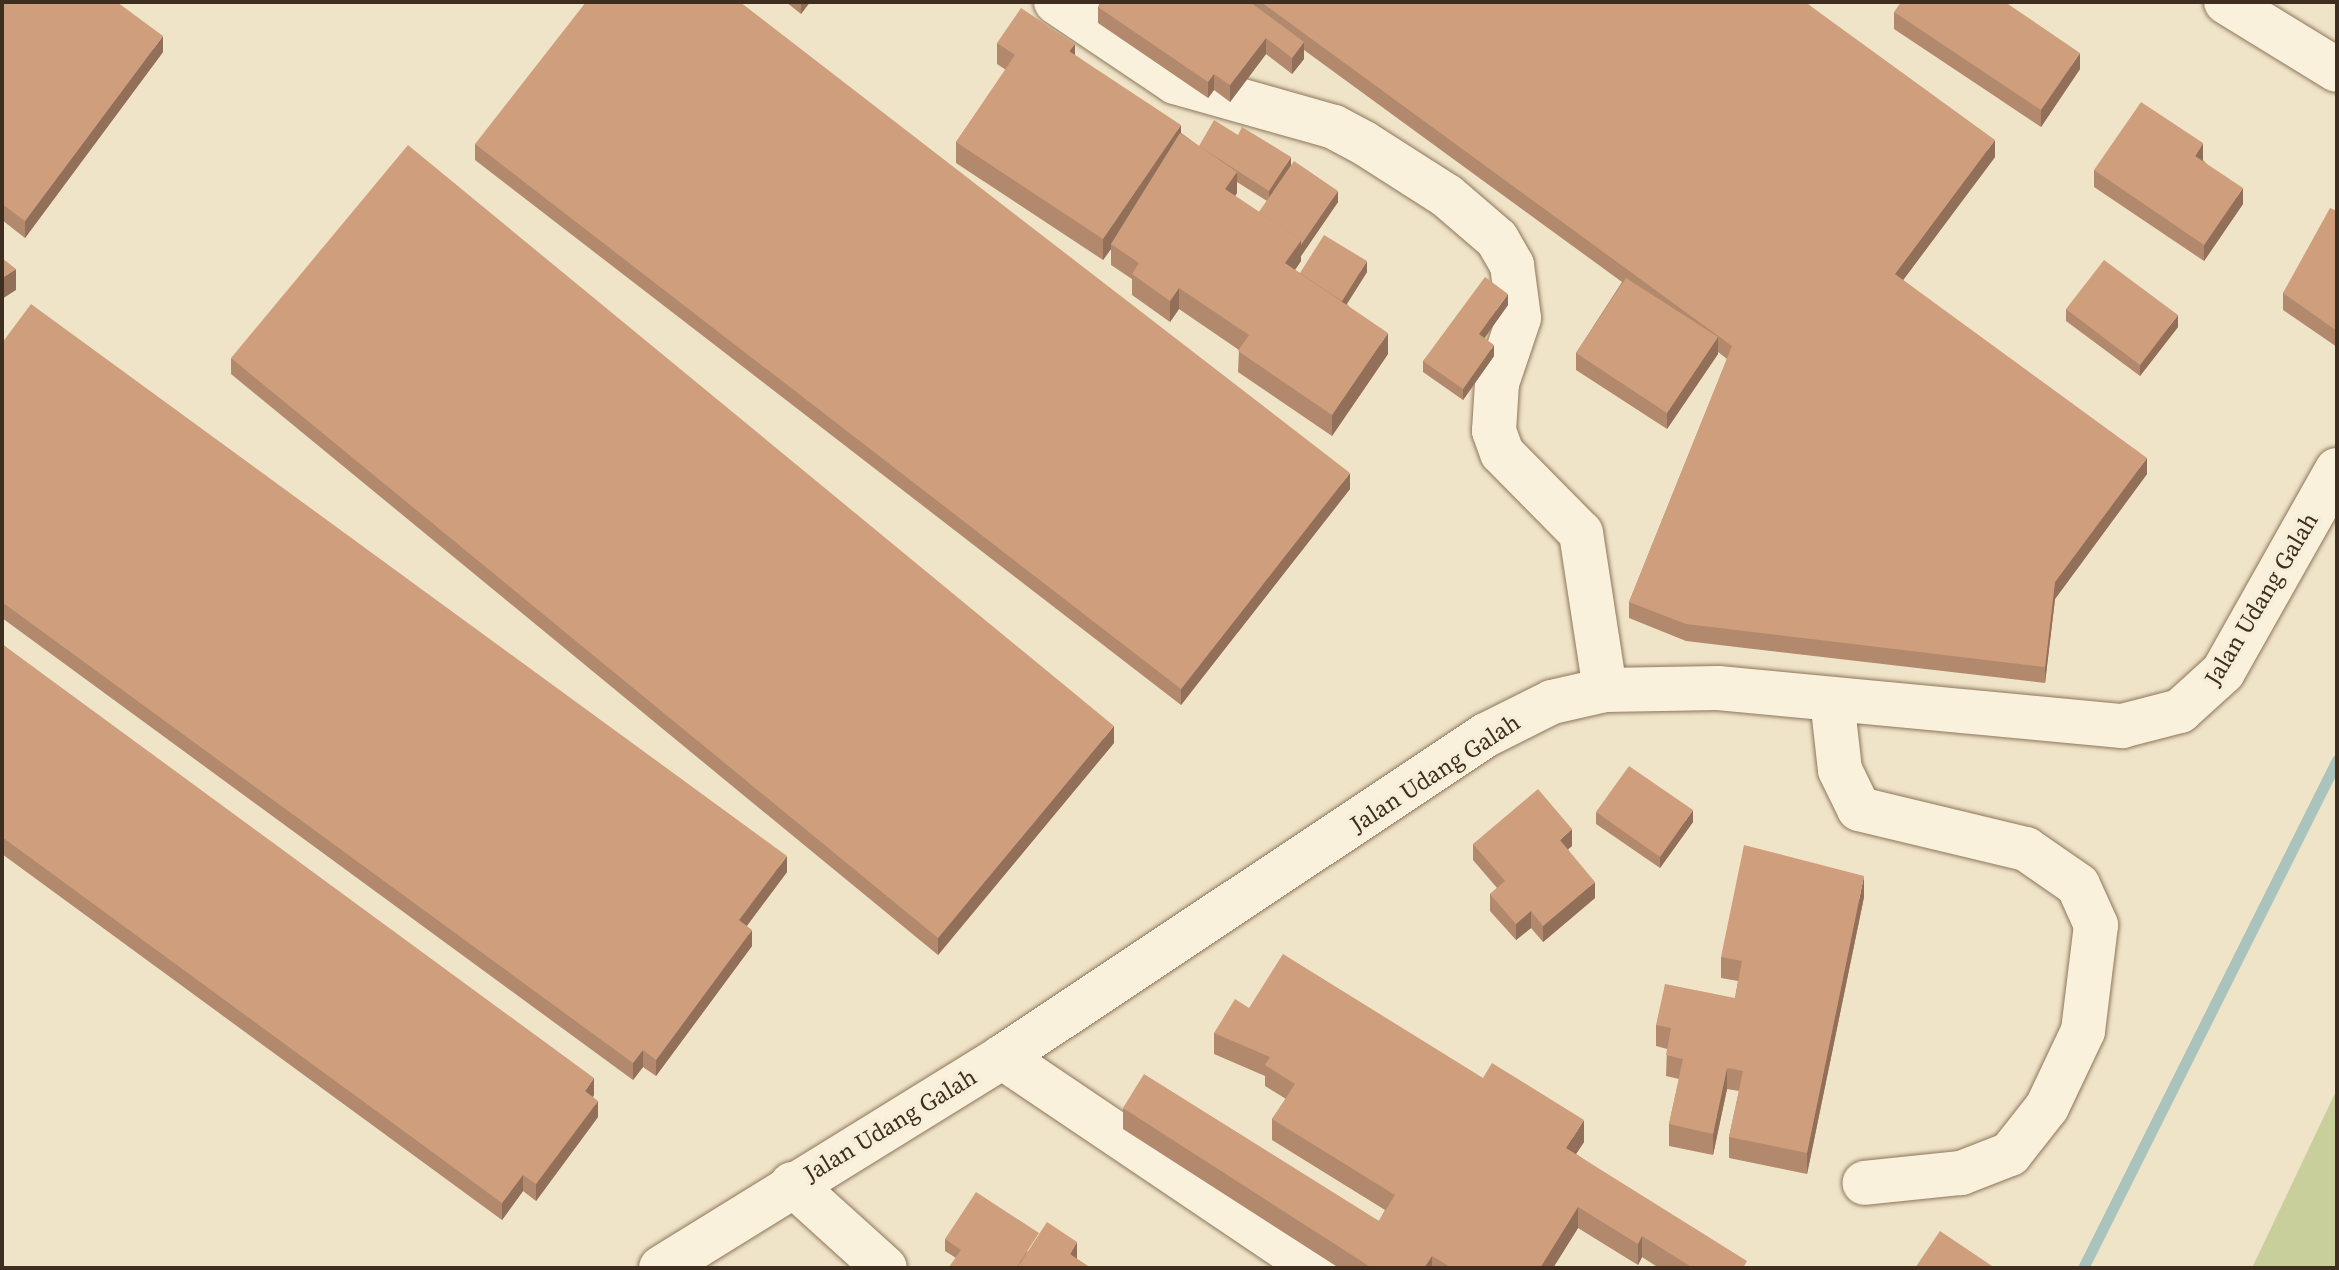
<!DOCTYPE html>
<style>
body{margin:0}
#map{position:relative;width:2339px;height:1270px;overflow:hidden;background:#f0e4c8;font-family:"Source Serif 4",serif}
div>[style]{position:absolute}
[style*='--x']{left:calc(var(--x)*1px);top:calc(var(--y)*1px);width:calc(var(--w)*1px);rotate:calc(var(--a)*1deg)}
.green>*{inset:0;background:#c9cf9b}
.stream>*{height:11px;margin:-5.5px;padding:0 5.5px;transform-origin:5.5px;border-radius:5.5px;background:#a9c4bc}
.roads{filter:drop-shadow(0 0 2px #8d765c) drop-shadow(0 0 2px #8d765c)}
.minor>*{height:44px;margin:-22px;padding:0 22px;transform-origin:22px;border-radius:22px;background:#faf1dc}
.wall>*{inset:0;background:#b2896c}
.shaded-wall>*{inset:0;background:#916f58}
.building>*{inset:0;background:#cf9f7d}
span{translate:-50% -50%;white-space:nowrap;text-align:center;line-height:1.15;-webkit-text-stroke:7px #f7eed8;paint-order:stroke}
.street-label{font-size:24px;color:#3d2e20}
.frame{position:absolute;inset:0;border:4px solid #3d2e20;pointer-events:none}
</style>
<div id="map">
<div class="green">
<i style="clip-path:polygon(2337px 1089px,2337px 1268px,2252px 1268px)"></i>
</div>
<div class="stream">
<i style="--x:2083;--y:1268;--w:568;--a:-63.43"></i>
</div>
<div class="roads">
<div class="minor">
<i style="--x:1056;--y:2;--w:143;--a:33.9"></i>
<i style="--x:1175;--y:82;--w:165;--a:15.8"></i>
<i style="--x:1334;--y:127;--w:34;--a:28"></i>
<i style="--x:1364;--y:143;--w:98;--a:32.6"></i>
<i style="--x:1447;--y:196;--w:66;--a:40.7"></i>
<i style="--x:1497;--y:239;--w:30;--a:60"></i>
<i style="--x:1512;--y:265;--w:53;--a:82.5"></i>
<i style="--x:1519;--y:318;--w:69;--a:108.7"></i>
<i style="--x:1497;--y:383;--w:48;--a:93.6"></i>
<i style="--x:1494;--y:431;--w:23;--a:70"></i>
<i style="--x:1502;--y:453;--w:112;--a:45.4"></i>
<i style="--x:1581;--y:533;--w:159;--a:81.3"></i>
<i style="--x:2226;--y:2;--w:130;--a:31.5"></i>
<i style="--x:1832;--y:699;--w:71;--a:83.6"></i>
<i style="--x:1840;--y:770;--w:43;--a:64"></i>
<i style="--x:1859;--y:809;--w:172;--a:13.5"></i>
<i style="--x:2026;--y:849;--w:63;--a:34.7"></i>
<i style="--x:2078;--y:885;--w:44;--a:65.8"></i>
<i style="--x:2096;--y:925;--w:107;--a:97"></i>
<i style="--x:2083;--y:1031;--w:84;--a:115.3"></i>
<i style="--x:2047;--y:1107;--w:60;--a:128.2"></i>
<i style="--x:2010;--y:1154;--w:53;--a:158.8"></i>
<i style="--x:1961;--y:1173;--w:97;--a:174.1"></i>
<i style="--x:1002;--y:1057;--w:377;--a:34"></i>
<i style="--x:792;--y:1184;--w:125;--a:42.1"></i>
<i style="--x:661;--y:1268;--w:401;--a:-31.7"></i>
<i style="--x:1002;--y:1057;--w:581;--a:-33.64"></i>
<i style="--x:1486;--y:735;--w:74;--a:-26.6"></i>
<i style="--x:1552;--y:702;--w:54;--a:-12.8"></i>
<i style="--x:1605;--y:690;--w:113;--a:-1"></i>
<i style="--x:1718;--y:688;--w:406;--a:5.4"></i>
<i style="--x:2122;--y:726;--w:60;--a:-14.5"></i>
<i style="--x:2180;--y:711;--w:58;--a:-42.2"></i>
<i style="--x:2223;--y:672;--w:232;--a:-60.6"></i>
</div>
</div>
<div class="wall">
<i style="clip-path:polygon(2px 2px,163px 52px,25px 238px,2px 220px)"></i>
<i style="clip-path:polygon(786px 2px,810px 2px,801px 14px)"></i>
<i style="clip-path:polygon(1101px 2px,1805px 2px,1995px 157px,1903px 280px,2147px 474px,2055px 599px,2045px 683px,1686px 641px,1629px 618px,1629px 602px,1727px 359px,1718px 352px,1718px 354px,1667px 429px,1576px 370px,1576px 353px,1622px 282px,1304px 50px,1304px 59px,1292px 74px,1266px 54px,1230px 102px,1214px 90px,1208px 98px,1098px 23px,1098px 7px)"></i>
<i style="clip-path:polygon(1894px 12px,2080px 69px,2041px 127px,1894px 29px)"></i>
<i style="clip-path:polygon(evenodd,997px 43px,1075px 55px,1199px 146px,1291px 167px,1338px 202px,1301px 256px,1301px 261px,1295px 270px,1300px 273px,1367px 272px,1347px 304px,1388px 354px,1332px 436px,1238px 372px,1239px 350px,1179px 309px,1170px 322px,1132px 295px,1132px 279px,1111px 265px,1111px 249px,1103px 260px,956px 163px,956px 142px,1006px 70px,997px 64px,997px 43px,1237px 182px,1267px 201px,1259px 212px,1235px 196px,1237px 193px,1237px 182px)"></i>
<i style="clip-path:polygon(475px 144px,1350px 489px,1181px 705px,475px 160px)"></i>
<i style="clip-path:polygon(2203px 160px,2243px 204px,2204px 261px,2094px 187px,2094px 170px)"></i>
<i style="clip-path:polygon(2337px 211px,2337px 347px,2283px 310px,2283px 293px)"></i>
<i style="clip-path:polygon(1508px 305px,1484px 338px,1494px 356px,1463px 400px,1423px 372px,1423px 361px)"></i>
<i style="clip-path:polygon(2066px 309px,2178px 327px,2140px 376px,2066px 321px)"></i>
<i style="clip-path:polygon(2px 343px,787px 872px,747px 926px,752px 946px,656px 1076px,643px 1067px,633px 1080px,2px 618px)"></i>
<i style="clip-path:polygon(231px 358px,1114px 743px,938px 955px,231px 374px)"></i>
<i style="clip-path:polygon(2px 644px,594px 1095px,593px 1097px,598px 1117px,536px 1201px,523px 1191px,502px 1220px,2px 854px)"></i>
<i style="clip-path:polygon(1596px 812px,1693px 822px,1660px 868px,1596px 824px)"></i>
<i style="clip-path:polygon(1473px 844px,1572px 846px,1568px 849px,1595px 898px,1543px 942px,1531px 928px,1516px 940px,1490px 911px,1490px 894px,1497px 888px,1473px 860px)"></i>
<i style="clip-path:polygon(1864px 897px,1807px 1174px,1729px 1158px,1729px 1137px,1739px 1091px,1727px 1089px,1713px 1155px,1669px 1146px,1669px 1124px,1679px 1079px,1666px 1076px,1667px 1049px,1656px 1046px,1656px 1025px,1735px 998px,1738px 981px,1721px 978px,1721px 957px)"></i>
<i style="clip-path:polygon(1249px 1008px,1584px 1142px,1576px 1154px,1747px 1268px,1659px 1268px,1642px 1257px,1638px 1265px,1578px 1228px,1553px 1268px,1339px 1268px,1123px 1129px,1123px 1108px,1379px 1221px,1385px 1210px,1272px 1140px,1272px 1119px,1286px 1099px,1265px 1086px,1265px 1076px,1214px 1054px,1214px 1033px)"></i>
<i style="clip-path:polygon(945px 1239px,1077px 1259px,1091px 1268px,949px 1268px,956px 1258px,945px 1251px)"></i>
</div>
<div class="shaded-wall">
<i style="clip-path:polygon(801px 2px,810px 2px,801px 14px)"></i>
<i style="clip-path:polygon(163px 36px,163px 52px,25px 238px,25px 221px)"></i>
<i style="clip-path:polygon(1266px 38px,1266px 54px,1230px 102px,1230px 85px)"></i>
<i style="clip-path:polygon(1304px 42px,1304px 59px,1292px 74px,1292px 58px)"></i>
<i style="clip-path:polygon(1075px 44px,1075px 65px,1069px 51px)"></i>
<i style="clip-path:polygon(2080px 53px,2080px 69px,2041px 127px,2041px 110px)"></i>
<i style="clip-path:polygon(1214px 74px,1214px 90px,1208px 98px,1208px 82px)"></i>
<i style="clip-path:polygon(1181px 125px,1181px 146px,1111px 244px,1111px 249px,1103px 260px,1103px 239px)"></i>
<i style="clip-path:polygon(1995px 140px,1995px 157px,1895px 291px,1895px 274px)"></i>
<i style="clip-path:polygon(2203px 143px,2203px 160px,2195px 172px,2195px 156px)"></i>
<i style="clip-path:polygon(1291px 157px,1291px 168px,1269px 202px,1269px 191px)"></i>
<i style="clip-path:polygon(1237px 172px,1237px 193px,1225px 211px,1225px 189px)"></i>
<i style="clip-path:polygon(2243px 188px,2243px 204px,2204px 261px,2204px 245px)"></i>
<i style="clip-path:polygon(1338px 191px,1338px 202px,1301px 256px,1301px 261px,1285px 284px,1285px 263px)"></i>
<i style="clip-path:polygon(1367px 261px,1367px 272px,1341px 313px,1341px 302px)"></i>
<i style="clip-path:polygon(16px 269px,16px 290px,2px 299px,2px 278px)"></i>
<i style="clip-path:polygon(1179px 288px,1179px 309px,1170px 322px,1170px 301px)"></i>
<i style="clip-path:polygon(1508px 294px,1508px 305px,1479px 346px,1479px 334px)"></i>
<i style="clip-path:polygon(2178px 315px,2178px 327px,2140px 376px,2140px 365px)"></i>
<i style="clip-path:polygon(1388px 333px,1388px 354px,1332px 436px,1332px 415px)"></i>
<i style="clip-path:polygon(1718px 337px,1718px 354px,1667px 429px,1667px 413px)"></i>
<i style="clip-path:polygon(1494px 345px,1494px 356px,1463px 400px,1463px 389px)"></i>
<i style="clip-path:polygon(2147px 458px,2147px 474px,2055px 599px,2045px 683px,2045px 667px,2055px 582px)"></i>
<i style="clip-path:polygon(1350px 473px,1350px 489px,1181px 705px,1181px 689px)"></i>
<i style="clip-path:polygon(1114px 726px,1114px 743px,938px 955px,938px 938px)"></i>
<i style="clip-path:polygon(1693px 810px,1693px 822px,1660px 868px,1660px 857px)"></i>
<i style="clip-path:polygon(1572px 829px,1572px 846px,1560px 856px,1560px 840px)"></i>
<i style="clip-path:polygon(787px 856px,787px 872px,739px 936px,739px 920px)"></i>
<i style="clip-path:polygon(1864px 876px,1864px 897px,1807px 1174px,1807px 1153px)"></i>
<i style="clip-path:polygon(1595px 882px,1595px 898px,1543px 942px,1543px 926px)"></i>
<i style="clip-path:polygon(1531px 911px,1531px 928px,1516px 940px,1516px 924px)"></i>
<i style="clip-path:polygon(752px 930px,752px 946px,656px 1076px,656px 1060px)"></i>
<i style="clip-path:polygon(643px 1050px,643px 1067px,633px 1080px,633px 1063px)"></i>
<i style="clip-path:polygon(1727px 1068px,1727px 1089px,1713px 1155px,1713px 1134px)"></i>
<i style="clip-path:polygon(594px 1078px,594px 1095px,585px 1108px,585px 1091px)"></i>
<i style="clip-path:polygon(598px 1101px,598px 1117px,536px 1201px,536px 1184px)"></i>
<i style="clip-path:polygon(1584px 1120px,1584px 1142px,1566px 1169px,1566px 1148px)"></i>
<i style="clip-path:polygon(523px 1175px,523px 1191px,502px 1220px,502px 1203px)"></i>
<i style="clip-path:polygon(1578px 1207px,1578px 1228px,1553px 1268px,1540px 1268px)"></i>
<i style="clip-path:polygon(1642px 1236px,1642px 1257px,1638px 1265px,1638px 1244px)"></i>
<i style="clip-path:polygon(1077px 1242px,1077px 1264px,1070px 1254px)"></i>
<i style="clip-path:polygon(1432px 1256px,1432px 1268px,1424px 1268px)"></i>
</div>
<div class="building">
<i style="clip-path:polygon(2px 2px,117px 2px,163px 36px,25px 221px,2px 204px)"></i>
<i style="clip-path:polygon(586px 2px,740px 2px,1350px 473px,1181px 689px,475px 144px)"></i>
<i style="clip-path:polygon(1101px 2px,1250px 2px,1304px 42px,1292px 58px,1266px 38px,1230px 85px,1214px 74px,1208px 82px,1098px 7px)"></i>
<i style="clip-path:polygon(1261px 2px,1805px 2px,1995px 140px,1895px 274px,2147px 458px,2055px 582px,2045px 667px,1686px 624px,1629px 602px,1732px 346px)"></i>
<i style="clip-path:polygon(1901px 2px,2005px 2px,2080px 53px,2041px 110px,1894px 12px)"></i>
<i style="clip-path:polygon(1021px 8px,1075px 44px,1069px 51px,1181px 125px,1103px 239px,956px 142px,1015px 55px,997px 43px)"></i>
<i style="clip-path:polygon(2141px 102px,2203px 143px,2195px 156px,2243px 188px,2204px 245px,2094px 170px)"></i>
<i style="clip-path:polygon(1214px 120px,1238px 135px,1242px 127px,1291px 157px,1269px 191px,1199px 146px)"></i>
<i style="clip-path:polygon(1180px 133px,1237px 172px,1225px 189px,1301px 240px,1285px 263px,1388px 333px,1332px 415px,1238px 351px,1249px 335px,1179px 288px,1170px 301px,1132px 274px,1139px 263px,1111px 244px)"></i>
<i style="clip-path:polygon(408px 145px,1114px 726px,938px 938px,231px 358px)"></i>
<i style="clip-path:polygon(1294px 161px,1338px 191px,1301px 245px,1301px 240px,1259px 212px)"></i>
<i style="clip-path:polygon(2330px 208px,2337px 211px,2337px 331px,2283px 293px)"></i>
<i style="clip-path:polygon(1324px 235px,1367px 261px,1342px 301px,1300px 273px)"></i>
<i style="clip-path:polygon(2px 258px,16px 269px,2px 278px)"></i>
<i style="clip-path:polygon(2104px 260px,2178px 315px,2140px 365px,2066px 309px)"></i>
<i style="clip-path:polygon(1485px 277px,1508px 294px,1479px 334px,1494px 345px,1463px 389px,1423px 361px)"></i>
<i style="clip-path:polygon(1626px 278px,1718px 337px,1667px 413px,1576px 353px)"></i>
<i style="clip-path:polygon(31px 304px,787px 856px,739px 920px,752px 930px,656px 1060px,643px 1050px,633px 1063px,2px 602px,2px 343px)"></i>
<i style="clip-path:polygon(2px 644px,594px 1078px,585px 1091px,598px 1101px,536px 1184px,523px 1175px,502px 1203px,2px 837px)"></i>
<i style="clip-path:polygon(1629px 766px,1693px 810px,1660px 857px,1596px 812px)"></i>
<i style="clip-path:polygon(1538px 789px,1572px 829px,1560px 840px,1595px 882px,1543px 926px,1531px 911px,1516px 924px,1490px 894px,1505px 881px,1473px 844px)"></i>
<i style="clip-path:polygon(1744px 845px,1864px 876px,1807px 1153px,1729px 1137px,1743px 1071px,1727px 1068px,1713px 1134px,1669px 1124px,1683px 1059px,1666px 1055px,1671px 1028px,1656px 1025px,1665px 984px,1735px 998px,1742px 961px,1721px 957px)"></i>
<i style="clip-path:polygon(1283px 954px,1483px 1078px,1492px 1063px,1584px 1120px,1566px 1148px,1747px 1261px,1743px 1268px,1693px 1268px,1642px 1236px,1638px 1244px,1578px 1207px,1540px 1268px,1452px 1268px,1432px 1256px,1424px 1268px,1372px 1268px,1123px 1108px,1144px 1074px,1379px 1221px,1395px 1195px,1272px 1119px,1295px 1084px,1265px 1065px,1270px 1057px,1214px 1033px,1235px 999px,1249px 1008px)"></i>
<i style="clip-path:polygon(976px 1192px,1039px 1233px,1016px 1268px,951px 1268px,949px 1267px,961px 1250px,945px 1239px)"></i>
<i style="clip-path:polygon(1047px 1222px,1077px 1242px,1070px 1254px,1091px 1268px,1017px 1268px)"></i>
<i style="clip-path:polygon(1940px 1231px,1995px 1268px,1915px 1268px)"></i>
</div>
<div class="street-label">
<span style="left:2261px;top:599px;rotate:-59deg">Jalan Udang Galah</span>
<span style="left:1435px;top:773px;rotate:-33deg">Jalan Udang Galah</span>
<span style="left:890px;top:1125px;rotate:-31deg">Jalan Udang Galah</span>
</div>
<div class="frame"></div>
</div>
